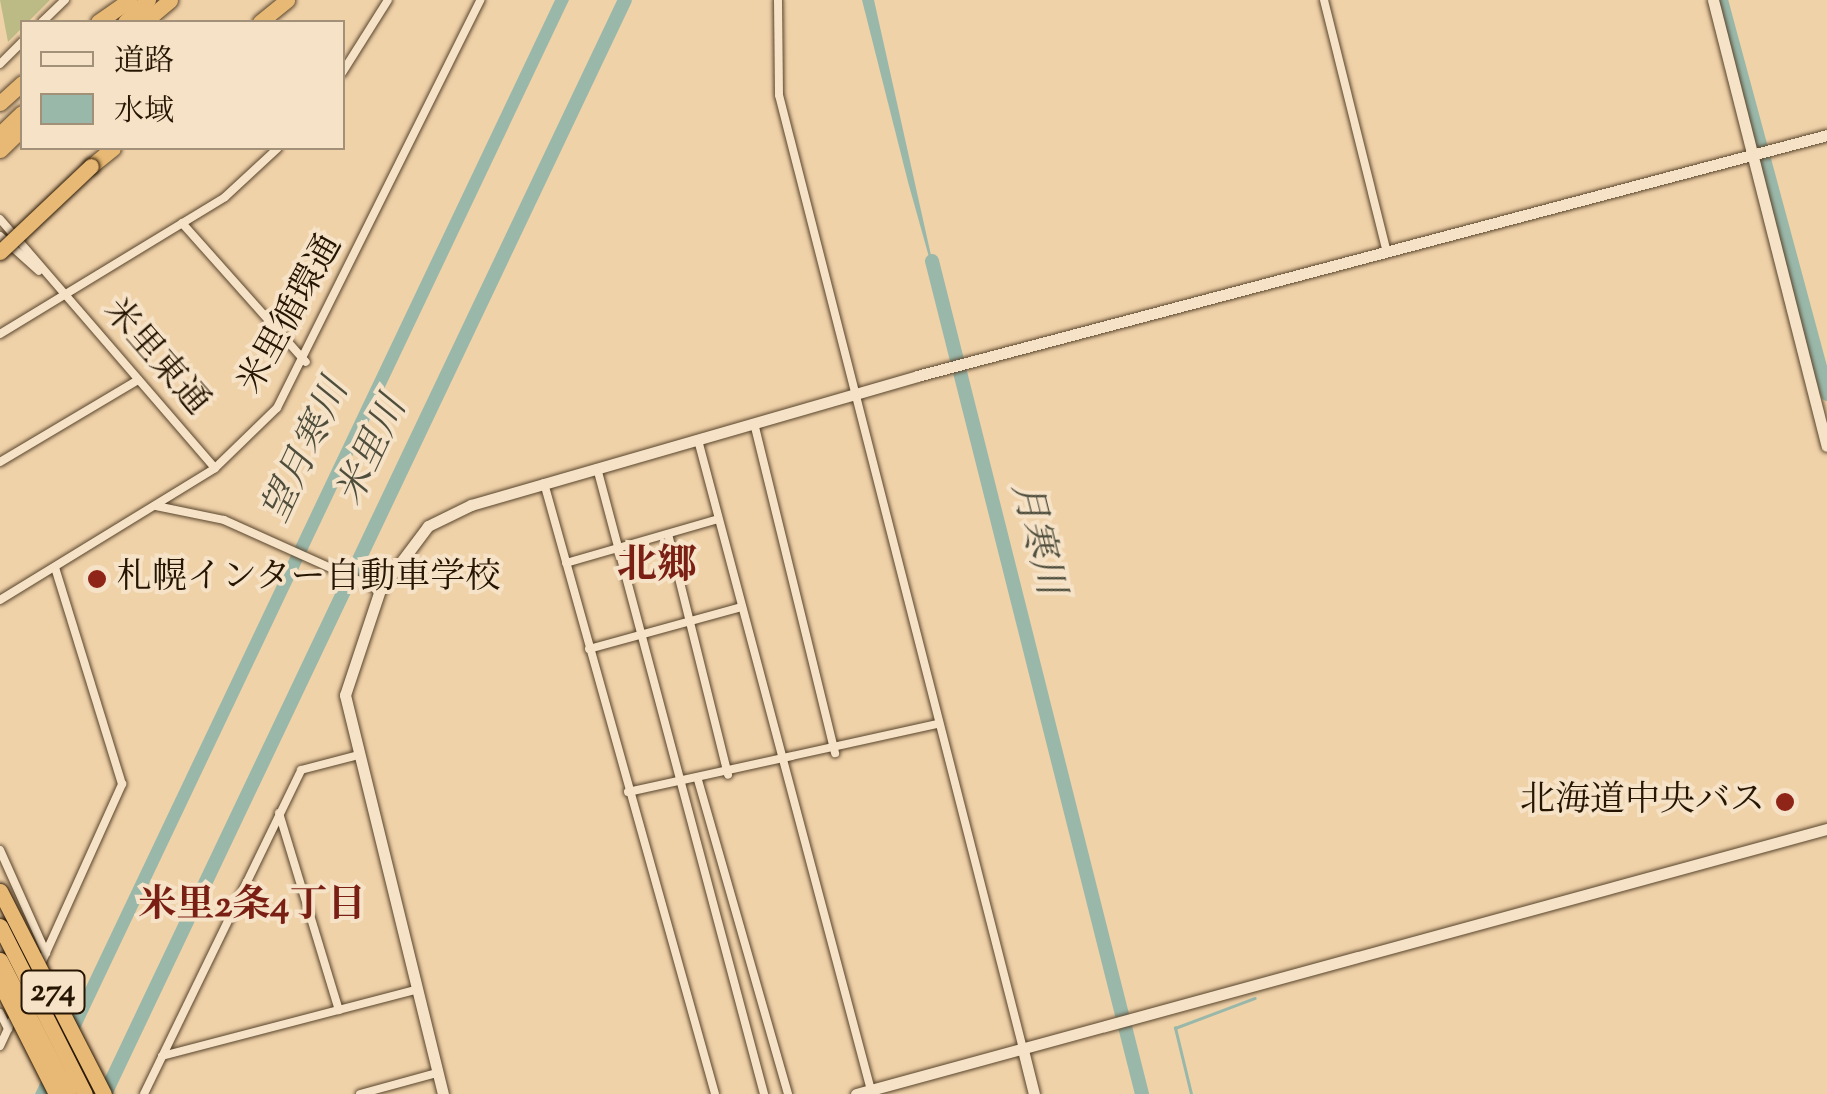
<!DOCTYPE html>
<meta charset="utf-8">
<style>
body{margin:0}
#map{position:relative;width:1827px;height:1094px;overflow:hidden;background:#f0d2a9;font-family:"Sorts Mill Goudy","Noto Serif JP",serif}
div>[style]{position:absolute}
[style*='--x']{left:calc(var(--x)*1px);top:calc(var(--y)*1px);width:calc(var(--w)*1px);rotate:calc(var(--a)*1deg)}
.green>*{inset:0;background:#bcbb86}
.water>*{inset:0;background:#9ab8aa}
.stream>*{height:2.5px;margin:-1.25px;padding:0 1.25px;transform-origin:1.25px;border-radius:1.25px;background:#9ab8aa}
.river>*{height:14px;margin:-7px;padding:0 7px;transform-origin:7px;border-radius:7px;background:#9ab8aa}
.roads{filter:drop-shadow(0 0 2px #58442c) drop-shadow(0 0 2px #58442c)}
.street>*{height:8px;margin:-4px;padding:0 4px;transform-origin:4px;border-radius:4px;background:#f5e2c7}
.secondary>*{height:11px;margin:-5.5px;padding:0 5.5px;transform-origin:5.5px;border-radius:5.5px;background:#f5e2c7}
.highway>*{height:15px;margin:-7.5px;padding:0 7.5px;transform-origin:7.5px;border-radius:7.5px;background:#e8b974}
.bridges{filter:drop-shadow(0 0 2px #261502) drop-shadow(0 0 2px #261502)}
.highway-bridge>*{height:15px;margin:-7.5px;padding:0 7.5px;transform-origin:7.5px;border-radius:7.5px;background:#e8b974}
.dots>*{width:28px;height:28px;translate:-50% -50%;box-sizing:border-box;border:5px solid #f5e2c7;border-radius:50%}
span{translate:-50% -50%;white-space:nowrap;text-align:center;line-height:1.15;-webkit-text-stroke:8px #f5e2c7;paint-order:stroke}
.shield-label span{padding:2px 8px;background:#f5e2c7;border:2px solid;border-radius:8px;-webkit-text-stroke-width:0}
.shield-label{font-size:32px;color:#261502;font-weight:700}
.street-label{font-size:35px;color:#261502}
.poi-label{font-size:35px;color:#261502}
.left{translate:0 -50%;text-align:left}
.right{translate:-100% -50%;text-align:right}
.water-label{font-size:38px;color:#4f4e3d;font-style:italic}
.neighbourhood-label{font-size:38px;color:#7a1f14;font-weight:700}
.quarter-label{font-size:40px;color:#7a1f14;font-weight:700}
.legend{position:absolute;left:20px;top:20px;width:325px;height:130px;box-sizing:border-box;background:#f5e2c7;border:2px solid #a29078;margin:0;padding:12px 18px;list-style:none;font-size:30px;color:#261502}
.legend li{display:flex;align-items:center;gap:20px;height:50px}
.legend b{width:50px;border:2px solid #a29078}
</style>
<div id="map">
<div class="green">
<i style="clip-path:polygon(0 0,50px 0,8px 42px)"></i>
</div>
<div class="water">
<i style="clip-path:polygon(555px 0,569px 0,49px 1094px,35px 1094px)"></i>
<i style="clip-path:polygon(862px 0,874px 0,941px 300px,908px 182px)"></i>
</div>
<div class="stream">
<i style="--x:1191;--y:1094;--w:68;--a:-103.6"></i>
<i style="--x:1175;--y:1028;--w:85;--a:-20.6"></i>
</div>
<div class="river">
<i style="--x:1721;--y:0;--w:408;--a:74.9"></i>
<i style="--x:932;--y:261;--w:859;--a:75.85"></i>
<i style="--x:105;--y:1094;--w:1211;--a:-64.58"></i>
</div>
<div class="roads">
<div class="street">
<i style="--x:778;--y:0;--w:95;--a:89.4"></i>
<i style="--x:779;--y:95;--w:985;--a:75.65"></i>
<i style="--x:1324;--y:0;--w:260;--a:76"></i>
<i style="--x:42;--y:22;--w:32;--a:-44"></i>
<i style="--x:0;--y:64;--w:31;--a:-45"></i>
<i style="--x:342;--y:73;--w:86;--a:-57.8"></i>
<i style="--x:0;--y:219;--w:329;--a:49.2"></i>
<i style="--x:182;--y:223;--w:186;--a:48.3"></i>
<i style="--x:0;--y:236;--w:52;--a:41.9"></i>
<i style="--x:0;--y:334;--w:263;--a:-31.3"></i>
<i style="--x:225;--y:197;--w:72;--a:-42.8"></i>
<i style="--x:754;--y:423;--w:340;--a:76.2"></i>
<i style="--x:698;--y:440;--w:673;--a:75.1"></i>
<i style="--x:0;--y:462;--w:161;--a:-30.7"></i>
<i style="--x:597;--y:468;--w:648;--a:75.06"></i>
<i style="--x:544;--y:483;--w:634;--a:74.36"></i>
<i style="--x:156;--y:506;--w:69;--a:11.6"></i>
<i style="--x:224;--y:520;--w:171;--a:24.2"></i>
<i style="--x:668;--y:534;--w:248;--a:76"></i>
<i style="--x:566;--y:563;--w:155;--a:-16.1"></i>
<i style="--x:0;--y:600;--w:252;--a:-31.5"></i>
<i style="--x:215;--y:468;--w:86;--a:-44.1"></i>
<i style="--x:277;--y:408;--w:456;--a:-63.5"></i>
<i style="--x:589;--y:649;--w:155;--a:-15.4"></i>
<i style="--x:698;--y:780;--w:327;--a:74"></i>
<i style="--x:628;--y:792;--w:317;--a:-12.4"></i>
<i style="--x:279;--y:813;--w:206;--a:73.1"></i>
<i style="--x:0;--y:850;--w:113;--a:65.9"></i>
<i style="--x:40;--y:966;--w:200;--a:-65.7"></i>
<i style="--x:122;--y:784;--w:226;--a:-107.2"></i>
<i style="--x:0;--y:1013;--w:18;--a:63"></i>
<i style="--x:0;--y:1046;--w:35;--a:-65"></i>
<i style="--x:162;--y:1056;--w:262;--a:-14.6"></i>
<i style="--x:144;--y:1094;--w:360;--a:-64.1"></i>
<i style="--x:301;--y:770;--w:56;--a:-14.5"></i>
<i style="--x:360;--y:1094;--w:80;--a:-15.3"></i>
</div>
<div class="secondary">
<i style="--x:1713;--y:0;--w:460;--a:75.7"></i>
<i style="--x:1023;--y:1050;--w:45;--a:76"></i>
<i style="--x:443;--y:1094;--w:411;--a:-103.8"></i>
<i style="--x:345;--y:695;--w:111;--a:-71.6"></i>
<i style="--x:380;--y:590;--w:80;--a:-53.1"></i>
<i style="--x:428;--y:526;--w:48;--a:-26"></i>
<i style="--x:471;--y:505;--w:464;--a:-16.1"></i>
<i style="--x:917;--y:376;--w:941;--a:-14.83"></i>
<i style="--x:856;--y:1094;--w:1007;--a:-15.27"></i>
</div>
<div class="highway">
<i style="--x:98;--y:22;--w:39;--a:-35"></i>
<i style="--x:125;--y:22;--w:32;--a:-44"></i>
<i style="--x:144;--y:22;--w:34;--a:-40"></i>
<i style="--x:260;--y:22;--w:35;--a:-39"></i>
<i style="--x:0;--y:103;--w:30;--a:-42"></i>
<i style="--x:0;--y:134;--w:30;--a:-44"></i>
<i style="--x:0;--y:150;--w:30;--a:-44"></i>
<i style="--x:91;--y:166;--w:28;--a:-39"></i>
</div>
</div>
<div class="bridges">
<div class="highway-bridge">
<i style="--x:0;--y:252;--w:125;--a:-43.4"></i>
<i style="--x:0;--y:891;--w:228;--a:62.9"></i>
<i style="--x:0;--y:926;--w:188;--a:63.2"></i>
<i style="--x:0;--y:960;--w:151;--a:62.8"></i>
<i style="--x:0;--y:983;--w:124;--a:63.2"></i>
</div>
</div>
<div class="dots">
<i style="left:97px;top:579px;background:#8f2418"></i>
<i style="left:1785px;top:802px;background:#8f2418"></i>
</div>
<div class="shield-label">
<span style="left:53px;top:992px">274</span>
</div>
<div class="street-label">
<span style="left:292px;top:315px;rotate:-61deg">米里循環通</span>
<span style="left:155px;top:358px;rotate:49deg">米里東通</span>
</div>
<div class="poi-label">
<span class="left" style="left:117px;top:579px">札幌インター自動車学校</span>
<span class="right" style="left:1765px;top:802px">北海道中央バス</span>
</div>
<div class="water-label">
<span style="left:308px;top:452px;rotate:-65deg">望月寒川</span>
<span style="left:374px;top:452px;rotate:-65deg">米里川</span>
<span style="left:1035px;top:539px;rotate:76deg">月寒川</span>
</div>
<div class="neighbourhood-label">
<span style="left:252px;top:908px">米里2条4丁目</span>
</div>
<div class="quarter-label">
<span style="left:657px;top:568px">北郷</span>
</div>
<ul class="legend">
<li><b style="height:12px;background:#f5e2c7"></b>道路</li>
<li><b style="height:28px;background:#9ab8aa"></b>水域</li>
</ul>
</div>
